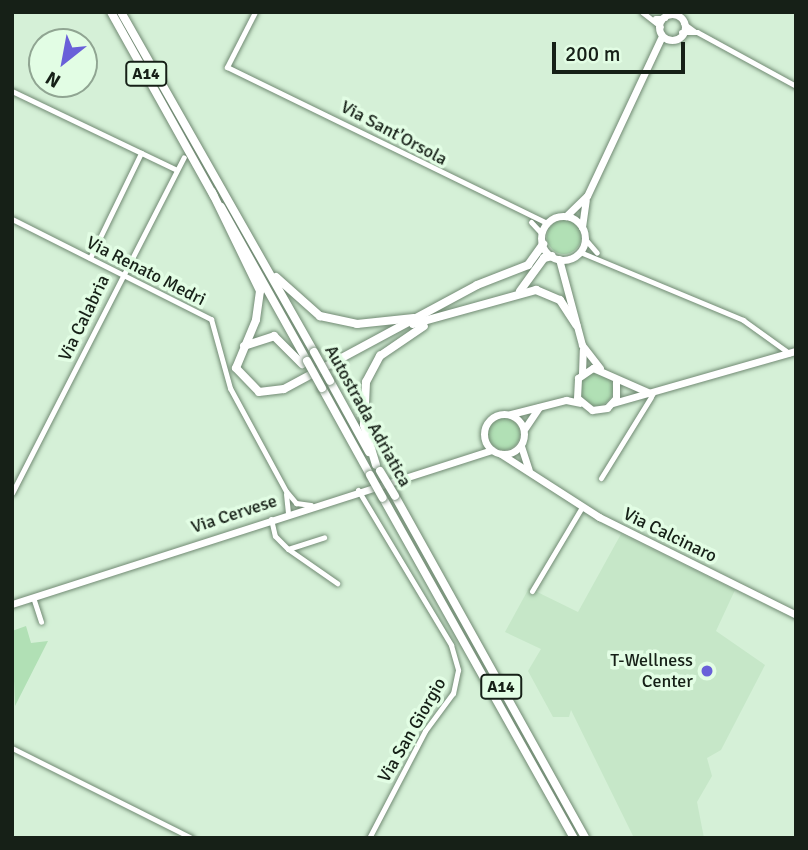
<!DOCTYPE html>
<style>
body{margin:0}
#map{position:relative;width:808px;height:850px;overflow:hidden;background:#d5f0d7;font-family:Signika,sans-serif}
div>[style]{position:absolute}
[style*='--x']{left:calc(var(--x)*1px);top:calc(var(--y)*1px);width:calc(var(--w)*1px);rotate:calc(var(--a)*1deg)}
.built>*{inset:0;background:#c6e7c8}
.green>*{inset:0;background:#b1e0b5}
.round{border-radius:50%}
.roads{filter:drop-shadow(0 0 2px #718a73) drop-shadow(0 0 2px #718a73)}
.minor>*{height:5px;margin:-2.5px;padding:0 2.5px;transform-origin:2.5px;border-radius:2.5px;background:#fff}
.major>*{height:7px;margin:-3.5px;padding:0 3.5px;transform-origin:3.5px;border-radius:3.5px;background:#fff}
.major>.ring{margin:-3.5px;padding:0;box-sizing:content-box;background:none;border:7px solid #fff;border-radius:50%}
.highway>*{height:8px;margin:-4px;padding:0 4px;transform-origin:4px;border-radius:4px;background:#fff}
.bridges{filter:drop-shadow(0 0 2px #718a73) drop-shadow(0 0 2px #718a73)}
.highway-bridge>*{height:8px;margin:-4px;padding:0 4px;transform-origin:4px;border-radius:4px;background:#fff}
.dots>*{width:19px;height:19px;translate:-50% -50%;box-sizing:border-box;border:4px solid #e2fde4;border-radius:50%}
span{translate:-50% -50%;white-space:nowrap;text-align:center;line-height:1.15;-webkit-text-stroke:7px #e2fde4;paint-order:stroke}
.shield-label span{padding:2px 5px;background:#e2fde4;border:2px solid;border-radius:5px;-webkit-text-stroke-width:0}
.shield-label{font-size:16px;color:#162017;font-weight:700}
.street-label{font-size:18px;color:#162017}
.poi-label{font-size:18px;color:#162017}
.right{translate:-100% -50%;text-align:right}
.frame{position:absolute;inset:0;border:14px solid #162017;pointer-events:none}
.north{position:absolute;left:28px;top:28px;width:70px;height:70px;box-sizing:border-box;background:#e2fde4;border:2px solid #90a592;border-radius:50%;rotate:211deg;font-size:19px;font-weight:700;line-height:28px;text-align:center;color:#162017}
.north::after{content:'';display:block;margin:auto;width:24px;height:32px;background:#6960d9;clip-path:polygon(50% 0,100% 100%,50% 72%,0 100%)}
.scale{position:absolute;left:552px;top:42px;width:133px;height:32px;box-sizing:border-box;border:4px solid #162017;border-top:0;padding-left:9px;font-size:21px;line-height:24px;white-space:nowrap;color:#162017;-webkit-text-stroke:5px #e2fde4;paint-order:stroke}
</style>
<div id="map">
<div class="built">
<i style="clip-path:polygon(621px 534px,735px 590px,716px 631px,765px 665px,721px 750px,707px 758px,712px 776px,697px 802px,704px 838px,634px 838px,571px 710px,569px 717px,553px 717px,528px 671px,541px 649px,505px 632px,529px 588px,578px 612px)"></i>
</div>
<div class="green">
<i class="round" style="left:547px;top:220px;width:34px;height:34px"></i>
<i class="round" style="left:579px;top:372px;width:34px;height:34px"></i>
<i class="round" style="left:488px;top:418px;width:32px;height:32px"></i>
<i style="clip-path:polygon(26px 626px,31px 643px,48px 641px,15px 706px,12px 631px)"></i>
</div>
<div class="roads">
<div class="minor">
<i style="--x:255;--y:12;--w:62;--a:117"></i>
<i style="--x:227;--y:67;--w:356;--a:26"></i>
<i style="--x:642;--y:12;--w:24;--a:38"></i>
<i style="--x:655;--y:18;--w:10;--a:0"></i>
<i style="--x:683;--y:23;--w:14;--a:36"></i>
<i style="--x:681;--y:32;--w:16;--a:0"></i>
<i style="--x:697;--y:32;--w:113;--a:28.6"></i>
<i style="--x:12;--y:91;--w:181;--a:25.6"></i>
<i style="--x:12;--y:219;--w:223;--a:26.7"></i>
<i style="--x:211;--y:319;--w:72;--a:74.6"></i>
<i style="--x:230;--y:388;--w:117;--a:61.5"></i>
<i style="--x:286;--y:491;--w:16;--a:50"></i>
<i style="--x:296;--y:503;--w:15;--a:8"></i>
<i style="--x:531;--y:222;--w:16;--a:47"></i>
<i style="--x:585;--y:239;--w:18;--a:49"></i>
<i style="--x:580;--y:252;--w:177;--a:22.6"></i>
<i style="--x:743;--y:320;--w:57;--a:35.7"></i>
<i style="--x:90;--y:258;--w:117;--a:-64.1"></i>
<i style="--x:601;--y:478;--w:95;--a:-58.3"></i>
<i style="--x:358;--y:490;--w:181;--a:59"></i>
<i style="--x:451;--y:645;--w:26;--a:74"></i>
<i style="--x:458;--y:670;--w:24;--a:102"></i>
<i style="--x:453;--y:693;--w:47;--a:126.4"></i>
<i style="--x:425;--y:731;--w:121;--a:117.6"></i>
<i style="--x:12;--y:493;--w:377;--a:-62.9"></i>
<i style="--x:286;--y:494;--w:19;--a:84"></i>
<i style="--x:271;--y:519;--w:17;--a:77"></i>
<i style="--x:275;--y:536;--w:18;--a:45"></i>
<i style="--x:288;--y:549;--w:60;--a:34.8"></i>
<i style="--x:288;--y:549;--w:38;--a:-18"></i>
<i style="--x:532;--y:591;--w:98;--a:-59.2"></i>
<i style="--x:33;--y:597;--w:26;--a:72"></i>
<i style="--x:12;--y:748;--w:201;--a:26.6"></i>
</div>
<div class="major">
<i class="ring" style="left:659px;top:14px;width:19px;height:19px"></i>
<i style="--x:566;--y:216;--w:29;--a:-44"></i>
<i style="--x:587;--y:196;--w:174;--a:-64.9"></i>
<i class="ring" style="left:541px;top:216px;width:37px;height:37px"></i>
<i style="--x:582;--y:227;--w:27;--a:-82"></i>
<i style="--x:559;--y:259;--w:89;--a:75"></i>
<i style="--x:582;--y:345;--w:29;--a:52"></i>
<i style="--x:582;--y:373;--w:23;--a:-88"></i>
<i style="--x:616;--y:381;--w:17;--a:90"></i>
<i style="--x:616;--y:398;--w:13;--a:132"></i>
<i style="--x:607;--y:408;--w:15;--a:172"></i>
<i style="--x:592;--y:410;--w:19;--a:-141"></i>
<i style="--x:577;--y:398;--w:20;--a:-87"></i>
<i style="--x:578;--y:378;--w:18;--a:-34"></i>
<i style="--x:593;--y:368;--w:64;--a:23.8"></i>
<i style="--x:613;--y:403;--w:190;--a:-15.9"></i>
<i class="ring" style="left:484px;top:414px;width:33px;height:33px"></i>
<i style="--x:511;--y:414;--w:57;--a:-14.3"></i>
<i style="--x:566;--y:400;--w:14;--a:12"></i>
<i style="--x:525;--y:428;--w:25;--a:-56"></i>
<i style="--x:521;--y:446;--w:25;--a:72"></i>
<i style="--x:501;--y:454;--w:117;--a:32.7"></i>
<i style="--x:599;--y:517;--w:220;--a:26.4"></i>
<i style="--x:12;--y:604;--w:504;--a:-17.79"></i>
</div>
<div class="highway">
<i style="--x:111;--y:12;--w:211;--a:60.8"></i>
<i style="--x:121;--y:12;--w:391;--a:60.4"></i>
<i style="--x:212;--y:192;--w:110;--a:64.1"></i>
<i style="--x:260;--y:291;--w:29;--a:98"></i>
<i style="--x:256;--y:320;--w:52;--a:112.6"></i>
<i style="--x:236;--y:368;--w:33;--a:46"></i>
<i style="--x:259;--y:392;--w:25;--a:-7"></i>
<i style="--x:284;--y:389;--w:219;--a:-28.3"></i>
<i style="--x:477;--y:285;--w:55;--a:-21.4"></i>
<i style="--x:528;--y:265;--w:26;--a:-54"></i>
<i style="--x:221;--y:207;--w:176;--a:60.8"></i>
<i style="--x:276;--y:277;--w:59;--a:41.6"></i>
<i style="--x:320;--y:316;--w:38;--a:12"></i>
<i style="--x:357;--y:324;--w:57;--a:-6"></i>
<i style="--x:520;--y:291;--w:41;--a:-54"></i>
<i style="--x:544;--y:258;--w:8;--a:-14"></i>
<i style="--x:413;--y:324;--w:128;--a:-15.5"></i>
<i style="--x:536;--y:290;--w:26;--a:23"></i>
<i style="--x:560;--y:300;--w:30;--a:57"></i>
<i style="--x:244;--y:346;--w:32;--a:-18"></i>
<i style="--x:274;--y:336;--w:40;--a:45"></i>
<i style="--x:330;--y:381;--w:81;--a:61.2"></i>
<i style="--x:322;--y:388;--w:99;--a:61.1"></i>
<i style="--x:376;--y:465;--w:42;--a:-106.7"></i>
<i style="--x:364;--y:425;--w:43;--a:-87.3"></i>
<i style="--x:366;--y:382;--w:30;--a:-62"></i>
<i style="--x:380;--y:356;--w:53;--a:-34.3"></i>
<i style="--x:395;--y:496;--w:391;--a:60.9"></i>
<i style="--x:383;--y:498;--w:390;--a:60.7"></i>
</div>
</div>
<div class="bridges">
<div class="highway-bridge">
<i style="--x:314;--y:352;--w:33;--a:61"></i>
<i style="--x:307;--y:361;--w:31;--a:61"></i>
<i style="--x:380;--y:471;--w:29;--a:59"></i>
<i style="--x:370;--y:475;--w:26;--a:61"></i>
</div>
</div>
<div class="dots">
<i style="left:707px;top:671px;background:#6960d9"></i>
</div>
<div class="shield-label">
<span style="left:146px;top:74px">A14</span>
<span style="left:501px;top:687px">A14</span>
</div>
<div class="street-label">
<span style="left:394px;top:133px;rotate:28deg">Via Sant'Orsola</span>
<span style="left:146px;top:271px;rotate:27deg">Via Renato Medri</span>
<span style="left:84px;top:318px;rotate:-64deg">Via Calabria</span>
<span style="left:368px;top:416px;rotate:61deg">Autostrada Adriatica</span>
<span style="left:234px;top:514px;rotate:-18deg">Via Cervese</span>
<span style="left:670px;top:535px;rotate:26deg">Via Calcinaro</span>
<span style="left:412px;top:730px;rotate:-60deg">Via San Giorgio</span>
</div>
<div class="poi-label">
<span class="right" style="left:693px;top:671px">T-Wellness<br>Center</span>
</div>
<div class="frame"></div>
<div class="north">N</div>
<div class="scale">200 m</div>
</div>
